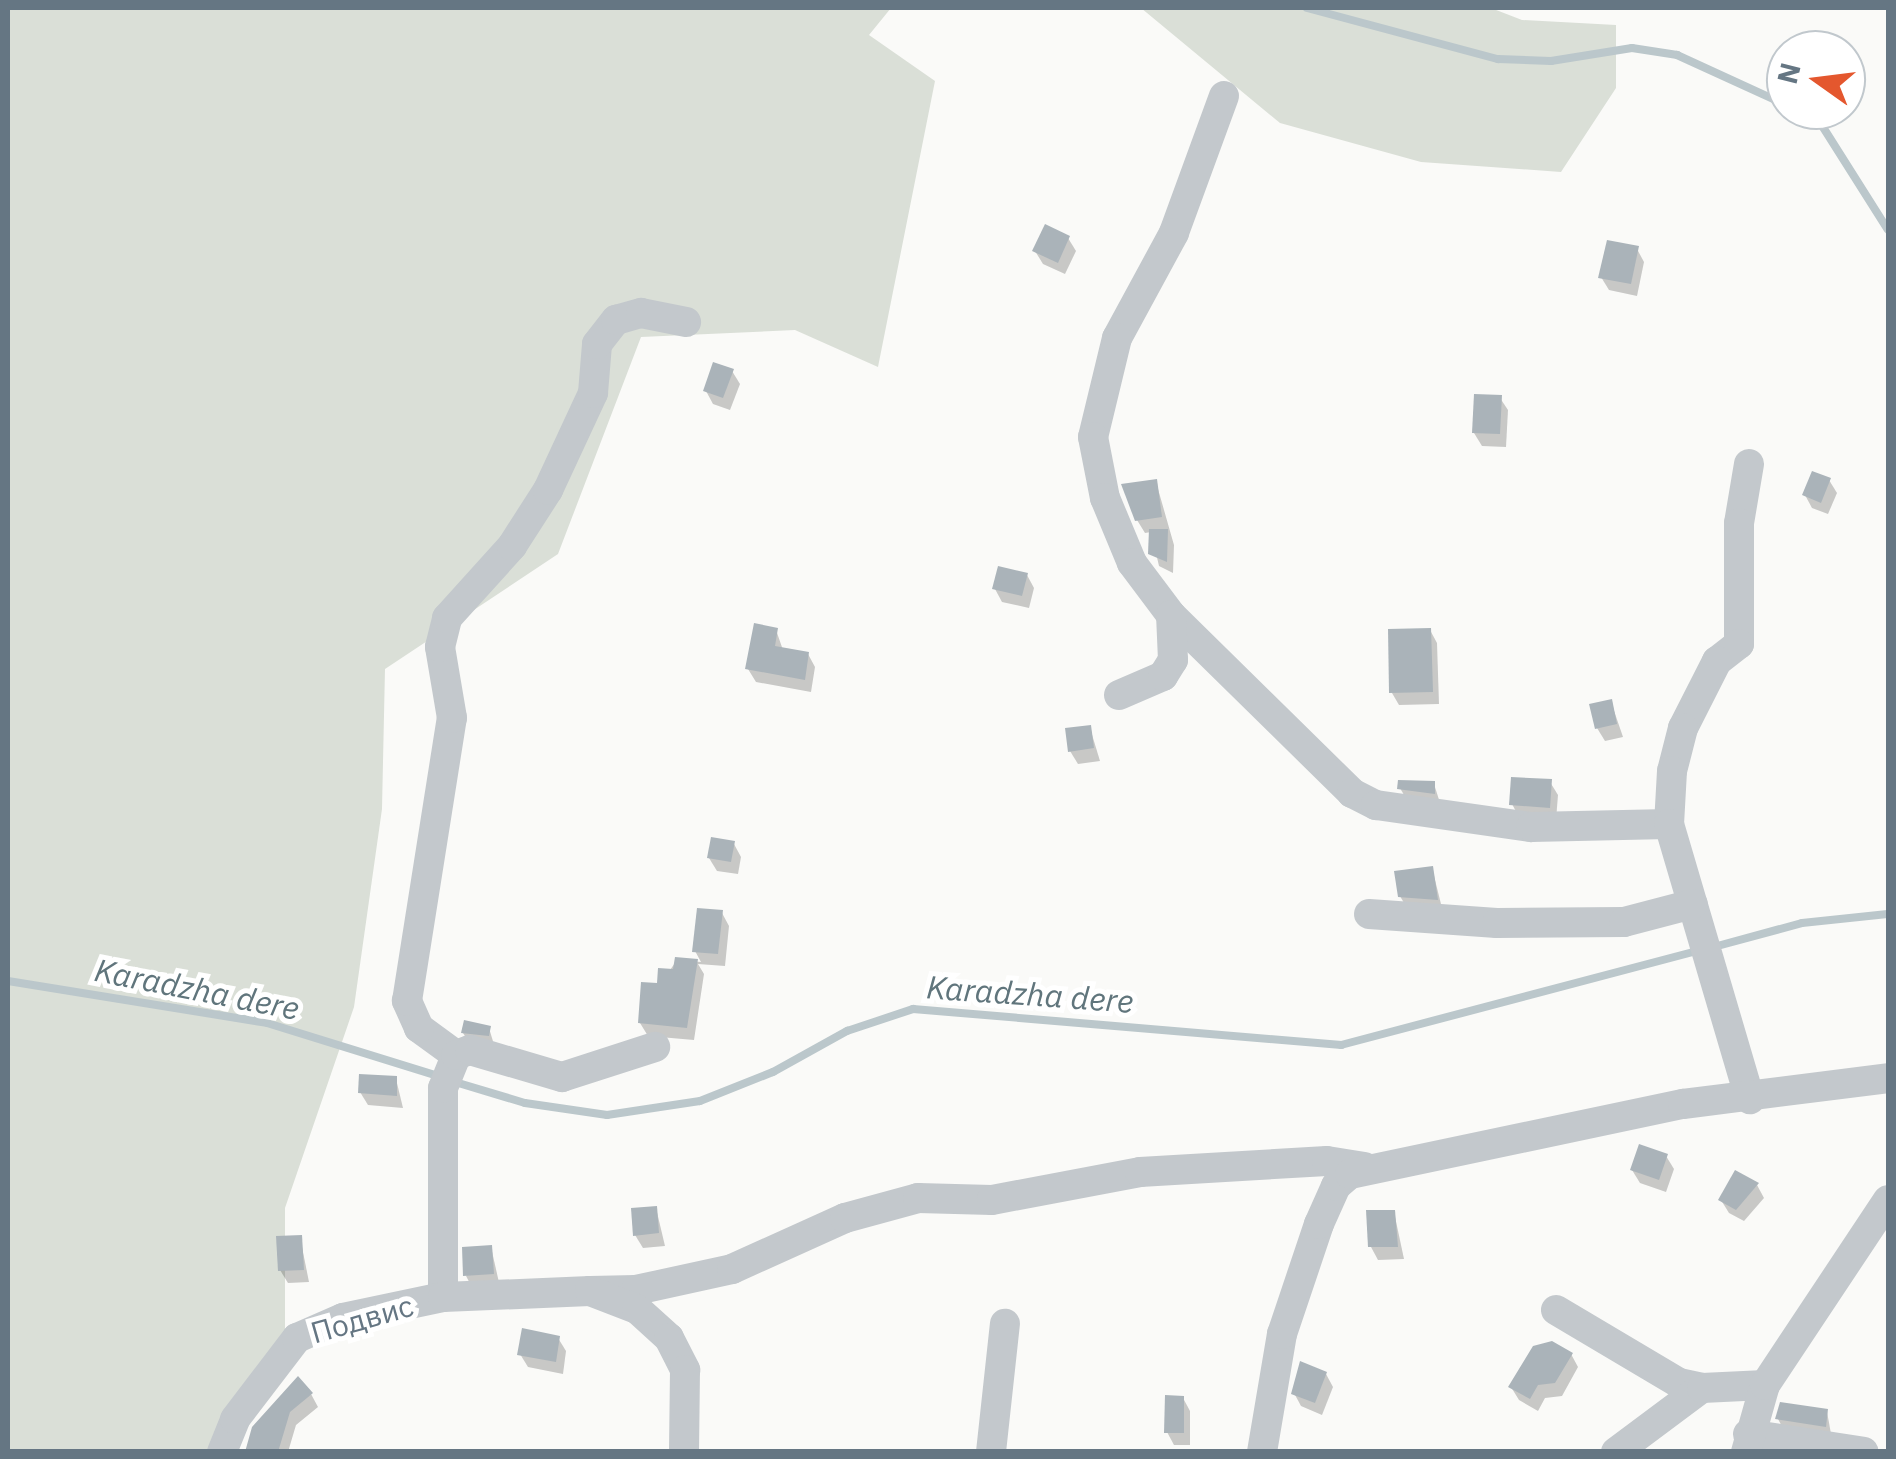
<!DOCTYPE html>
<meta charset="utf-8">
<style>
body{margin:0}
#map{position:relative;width:1896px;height:1459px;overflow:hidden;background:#fafaf8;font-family:"IBM Plex Sans",sans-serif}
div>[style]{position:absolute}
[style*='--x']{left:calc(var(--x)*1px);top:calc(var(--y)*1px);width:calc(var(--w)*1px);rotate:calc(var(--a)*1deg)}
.green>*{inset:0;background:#dadfd7}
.shadow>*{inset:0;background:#0003}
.stream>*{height:8px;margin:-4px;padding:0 4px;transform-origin:4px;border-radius:4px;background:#bbc7cb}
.building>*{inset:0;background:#aab3b9}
.minor>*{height:30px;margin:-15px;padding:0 15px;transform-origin:15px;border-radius:15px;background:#c3c8cc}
span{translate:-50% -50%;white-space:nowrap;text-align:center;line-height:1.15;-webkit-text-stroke:10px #fff;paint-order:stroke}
.street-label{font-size:30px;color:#657683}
.water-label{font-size:32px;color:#60757c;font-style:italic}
.frame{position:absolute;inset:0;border:10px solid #657683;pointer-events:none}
.north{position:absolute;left:1766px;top:30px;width:100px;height:100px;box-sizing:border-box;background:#fff;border:2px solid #c1c8cd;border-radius:50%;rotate:284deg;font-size:28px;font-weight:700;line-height:40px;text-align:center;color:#657683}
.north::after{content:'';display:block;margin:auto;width:35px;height:45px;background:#e4572e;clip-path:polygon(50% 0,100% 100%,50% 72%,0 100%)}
</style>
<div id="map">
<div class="green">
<i style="clip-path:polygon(8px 8px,891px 8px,869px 35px,935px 81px,878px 367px,795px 330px,641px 337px,558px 554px,385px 669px,382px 809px,354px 1007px,285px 1208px,285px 1355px,220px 1451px,8px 1452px)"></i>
<i style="clip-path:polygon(1141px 8px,1491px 8px,1522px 20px,1616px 25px,1616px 88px,1561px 172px,1421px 162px,1280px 123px)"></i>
</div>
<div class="shadow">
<i style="clip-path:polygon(1068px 238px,1076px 251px,1065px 274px,1043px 264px,1035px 251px)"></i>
<i style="clip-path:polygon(1637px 249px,1644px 262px,1637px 296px,1609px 290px,1601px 277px)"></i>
<i style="clip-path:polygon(732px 371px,740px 384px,730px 410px,713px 404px,706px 391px)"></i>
<i style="clip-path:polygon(1500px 398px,1508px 410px,1506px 447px,1482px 446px,1474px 433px)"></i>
<i style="clip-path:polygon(1829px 480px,1837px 493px,1828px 514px,1812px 508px,1805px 495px)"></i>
<i style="clip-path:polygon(1156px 482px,1174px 545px,1173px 573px,1159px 566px,1151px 532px,1145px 533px,1137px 520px)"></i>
<i style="clip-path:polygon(1027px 575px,1034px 588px,1029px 608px,1002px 602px,995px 589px)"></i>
<i style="clip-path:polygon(776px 630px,783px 650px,808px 654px,815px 667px,811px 692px,756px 682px,748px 669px)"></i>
<i style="clip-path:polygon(1430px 630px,1437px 643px,1439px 704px,1399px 705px,1392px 693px)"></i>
<i style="clip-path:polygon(1611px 702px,1623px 737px,1605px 741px,1597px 728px)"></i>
<i style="clip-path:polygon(1090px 728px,1100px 761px,1078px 764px,1070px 751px)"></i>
<i style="clip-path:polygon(1550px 782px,1558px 795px,1556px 820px,1519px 817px,1512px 804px)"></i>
<i style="clip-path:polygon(1434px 784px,1441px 806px,1408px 802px,1400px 788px)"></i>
<i style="clip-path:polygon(734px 844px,741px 857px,738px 874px,717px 871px,709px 858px)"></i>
<i style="clip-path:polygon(1432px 868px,1443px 912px,1408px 910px,1400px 896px)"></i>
<i style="clip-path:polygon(722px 913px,729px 926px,725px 966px,698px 964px,704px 974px,694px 1040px,648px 1036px,640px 1023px,659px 986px,677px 960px,701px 962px,695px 951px)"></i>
<i style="clip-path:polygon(489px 1028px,495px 1048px,471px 1046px,463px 1033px)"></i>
<i style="clip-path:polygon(396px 1079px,403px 1108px,368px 1105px,360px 1092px)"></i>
<i style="clip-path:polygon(1666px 1156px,1674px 1169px,1666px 1192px,1640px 1183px,1632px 1170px)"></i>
<i style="clip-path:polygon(1757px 1185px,1764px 1198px,1744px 1221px,1729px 1213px,1721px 1200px)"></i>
<i style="clip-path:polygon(656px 1208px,665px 1246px,643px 1248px,635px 1235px)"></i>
<i style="clip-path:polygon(1394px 1212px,1404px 1259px,1378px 1260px,1371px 1247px)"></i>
<i style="clip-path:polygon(300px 1237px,309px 1282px,288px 1283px,280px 1270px)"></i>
<i style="clip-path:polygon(491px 1247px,500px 1287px,473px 1289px,466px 1276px)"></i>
<i style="clip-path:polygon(558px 1338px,566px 1351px,563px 1374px,528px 1367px,520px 1354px)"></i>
<i style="clip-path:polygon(1571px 1354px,1578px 1367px,1562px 1396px,1545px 1398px,1538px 1411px,1519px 1400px,1511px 1387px)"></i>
<i style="clip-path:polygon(1326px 1374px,1333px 1387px,1322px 1415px,1301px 1406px,1294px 1393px)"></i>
<i style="clip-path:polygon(311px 1394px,318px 1407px,296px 1425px,288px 1452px,248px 1452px,255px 1428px)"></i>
<i style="clip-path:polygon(1183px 1398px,1190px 1411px,1190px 1445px,1174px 1445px,1167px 1432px)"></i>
<i style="clip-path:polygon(1827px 1412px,1832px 1439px,1785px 1432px,1778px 1419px)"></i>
</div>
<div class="stream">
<i style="--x:1307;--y:8;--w:198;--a:15"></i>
<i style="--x:1498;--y:59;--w:53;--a:2.2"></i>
<i style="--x:1551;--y:61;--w:82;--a:-9.1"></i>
<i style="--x:1632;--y:48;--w:46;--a:8.8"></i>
<i style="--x:1677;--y:55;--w:120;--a:24.6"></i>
<i style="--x:1796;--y:110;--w:29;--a:29"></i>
<i style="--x:1821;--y:124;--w:125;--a:57.7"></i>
<i style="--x:1710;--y:948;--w:95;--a:-15.2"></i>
<i style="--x:1802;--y:923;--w:86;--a:-6"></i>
<i style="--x:8;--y:981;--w:262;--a:9.2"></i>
<i style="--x:267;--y:1023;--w:182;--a:17.2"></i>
<i style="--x:455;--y:1082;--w:73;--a:16.7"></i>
<i style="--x:525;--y:1103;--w:83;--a:8.3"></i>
<i style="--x:607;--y:1115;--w:94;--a:-8.6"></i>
<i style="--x:700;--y:1101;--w:79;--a:-21.7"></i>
<i style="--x:773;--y:1072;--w:85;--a:-29"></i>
<i style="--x:847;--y:1031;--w:70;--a:-18.4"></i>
<i style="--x:913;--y:1009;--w:430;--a:4.8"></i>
<i style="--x:1341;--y:1045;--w:368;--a:-14.8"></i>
</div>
<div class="building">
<i style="clip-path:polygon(1045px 224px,1070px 236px,1058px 263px,1032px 251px)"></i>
<i style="clip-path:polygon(1607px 240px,1639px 246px,1631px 284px,1598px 278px)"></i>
<i style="clip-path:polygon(713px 362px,734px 369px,723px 398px,703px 391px)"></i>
<i style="clip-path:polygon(1474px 394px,1502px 395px,1500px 434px,1472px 433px)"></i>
<i style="clip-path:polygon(1812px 471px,1831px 478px,1821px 503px,1802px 495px)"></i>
<i style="clip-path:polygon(1157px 479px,1162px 517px,1135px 521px,1121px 484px)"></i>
<i style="clip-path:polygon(1149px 529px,1168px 529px,1167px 562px,1148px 554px)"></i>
<i style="clip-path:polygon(998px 566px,1028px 573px,1022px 596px,992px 589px)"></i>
<i style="clip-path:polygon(754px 623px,778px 628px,775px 646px,809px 652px,805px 680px,745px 669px)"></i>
<i style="clip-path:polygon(1431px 628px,1433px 692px,1389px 693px,1388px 629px)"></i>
<i style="clip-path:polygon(1612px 699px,1617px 724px,1595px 729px,1589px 704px)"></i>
<i style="clip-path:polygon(1091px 725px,1094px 748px,1068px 752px,1065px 728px)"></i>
<i style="clip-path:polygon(1511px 777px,1552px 779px,1550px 808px,1509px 805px)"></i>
<i style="clip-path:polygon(1398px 780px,1435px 781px,1435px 794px,1397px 789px)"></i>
<i style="clip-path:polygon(711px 837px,735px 841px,731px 862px,707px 858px)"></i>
<i style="clip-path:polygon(1433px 866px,1438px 900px,1398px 897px,1394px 871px)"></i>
<i style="clip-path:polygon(697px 908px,723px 910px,718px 954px,692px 952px)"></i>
<i style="clip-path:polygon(675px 957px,698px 959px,687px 1028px,638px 1023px,641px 982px,657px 983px,658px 968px,673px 969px)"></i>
<i style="clip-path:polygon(464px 1020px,491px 1026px,489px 1036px,461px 1033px)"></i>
<i style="clip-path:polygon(359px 1074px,397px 1076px,397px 1096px,358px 1093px)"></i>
<i style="clip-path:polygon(1639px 1144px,1668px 1154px,1659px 1180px,1630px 1170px)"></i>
<i style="clip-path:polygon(1735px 1170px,1759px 1183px,1736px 1210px,1718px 1200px)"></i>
<i style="clip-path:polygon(657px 1206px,659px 1233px,633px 1236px,631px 1208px)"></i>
<i style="clip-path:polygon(1366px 1210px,1395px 1210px,1398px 1247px,1368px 1247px)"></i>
<i style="clip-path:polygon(302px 1235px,304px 1270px,278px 1271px,276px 1236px)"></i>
<i style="clip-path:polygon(492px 1245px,494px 1274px,463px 1276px,462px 1247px)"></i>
<i style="clip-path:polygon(522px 1328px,560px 1336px,556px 1362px,517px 1355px)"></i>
<i style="clip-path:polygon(1552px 1341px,1573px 1353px,1555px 1383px,1538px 1385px,1530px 1399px,1508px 1387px,1533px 1346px)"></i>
<i style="clip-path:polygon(1300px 1361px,1327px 1372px,1315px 1403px,1291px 1394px)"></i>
<i style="clip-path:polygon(298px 1376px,313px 1393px,290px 1412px,278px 1452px,245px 1452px,252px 1427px)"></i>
<i style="clip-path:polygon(1165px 1395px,1184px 1396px,1184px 1433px,1164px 1433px)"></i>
<i style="clip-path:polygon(1780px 1402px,1828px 1409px,1826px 1427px,1775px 1419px)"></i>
</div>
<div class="minor">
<i style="--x:1224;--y:96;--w:146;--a:110.1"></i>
<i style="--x:1174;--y:233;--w:119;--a:118.5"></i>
<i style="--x:1117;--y:338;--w:102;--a:103.6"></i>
<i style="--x:1093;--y:437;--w:62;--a:78.9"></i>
<i style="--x:1105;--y:498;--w:70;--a:67.4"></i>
<i style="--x:1132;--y:563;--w:65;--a:53.1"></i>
<i style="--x:1171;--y:615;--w:254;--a:44.5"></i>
<i style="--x:1352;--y:793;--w:27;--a:27"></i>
<i style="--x:1376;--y:805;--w:157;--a:8.1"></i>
<i style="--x:1531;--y:827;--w:138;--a:-1.2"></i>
<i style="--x:1749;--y:464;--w:60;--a:99.6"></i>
<i style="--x:1739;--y:523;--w:121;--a:90"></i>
<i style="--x:1739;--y:644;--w:28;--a:142"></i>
<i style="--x:1717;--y:661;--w:75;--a:116.9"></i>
<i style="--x:1683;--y:728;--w:44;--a:104.3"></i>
<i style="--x:1672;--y:771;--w:53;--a:93.2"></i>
<i style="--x:1669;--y:824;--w:287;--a:73.6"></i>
<i style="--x:1119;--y:695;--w:48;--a:-23.4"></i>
<i style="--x:1163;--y:676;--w:19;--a:-58"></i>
<i style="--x:1173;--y:660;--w:45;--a:-92.5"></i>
<i style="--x:1369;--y:914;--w:128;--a:4"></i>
<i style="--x:1497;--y:923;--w:127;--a:-0.5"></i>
<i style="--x:1624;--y:922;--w:71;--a:-14.6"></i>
<i style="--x:456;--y:1055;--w:46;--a:-143.9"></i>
<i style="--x:419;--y:1028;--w:30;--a:-114"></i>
<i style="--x:407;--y:1001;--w:287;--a:-81"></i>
<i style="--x:452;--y:718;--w:72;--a:-99.6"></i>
<i style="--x:440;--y:647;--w:30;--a:-76"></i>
<i style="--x:447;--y:618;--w:97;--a:-47.9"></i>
<i style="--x:512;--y:546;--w:67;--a:-57.3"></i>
<i style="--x:548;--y:490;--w:107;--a:-65.1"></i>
<i style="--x:593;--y:393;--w:49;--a:-85.3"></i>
<i style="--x:597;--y:344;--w:31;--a:-52"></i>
<i style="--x:616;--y:320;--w:26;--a:-16"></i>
<i style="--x:641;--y:313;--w:46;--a:11.3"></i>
<i style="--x:590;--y:1291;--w:46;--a:-1.2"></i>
<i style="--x:636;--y:1290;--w:98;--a:-12.3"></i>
<i style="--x:732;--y:1269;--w:124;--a:-24.3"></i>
<i style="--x:845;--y:1218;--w:76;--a:-15.3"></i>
<i style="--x:918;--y:1198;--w:74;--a:1.5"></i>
<i style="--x:992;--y:1200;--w:151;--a:-10.7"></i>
<i style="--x:1140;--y:1172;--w:187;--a:-3.4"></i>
<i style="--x:1327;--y:1161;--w:38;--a:9"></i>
<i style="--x:443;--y:1297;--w:209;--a:-90"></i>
<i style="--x:443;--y:1088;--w:35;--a:-68"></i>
<i style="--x:456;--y:1055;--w:15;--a:-20"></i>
<i style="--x:470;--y:1050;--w:96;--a:16.4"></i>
<i style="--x:562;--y:1077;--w:98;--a:-17.9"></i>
<i style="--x:1556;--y:1310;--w:143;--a:30.7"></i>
<i style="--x:1679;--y:1383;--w:24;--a:12"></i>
<i style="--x:1748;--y:1434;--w:117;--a:8.8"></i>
<i style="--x:222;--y:1452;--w:35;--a:-68"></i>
<i style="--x:235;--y:1419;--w:102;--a:-52.6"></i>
<i style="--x:297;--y:1338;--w:50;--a:-23.5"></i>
<i style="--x:343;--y:1318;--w:102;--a:-11.9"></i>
<i style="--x:443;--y:1297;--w:147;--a:-2.3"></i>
<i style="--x:590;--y:1291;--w:50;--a:21"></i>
<i style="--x:637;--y:1309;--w:43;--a:42.2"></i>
<i style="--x:669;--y:1338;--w:36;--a:63"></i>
<i style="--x:685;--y:1370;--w:82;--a:90.7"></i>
<i style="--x:991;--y:1452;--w:129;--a:-83.8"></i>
<i style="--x:1262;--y:1452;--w:120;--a:-80.4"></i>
<i style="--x:1282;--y:1334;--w:116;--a:-71.4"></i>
<i style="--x:1319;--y:1224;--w:42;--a:-65.9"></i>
<i style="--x:1336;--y:1186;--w:18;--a:-41"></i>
<i style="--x:1350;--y:1174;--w:340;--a:-11.9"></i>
<i style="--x:1683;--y:1104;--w:207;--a:-7.2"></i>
<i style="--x:1616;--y:1452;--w:107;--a:-36.7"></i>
<i style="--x:1702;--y:1388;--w:63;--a:-2.7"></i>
<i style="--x:1746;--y:1452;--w:70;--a:-74.2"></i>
<i style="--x:1765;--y:1385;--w:222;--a:-56.4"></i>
</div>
<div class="street-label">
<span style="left:362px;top:1319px;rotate:-16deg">Подвис</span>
</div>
<div class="water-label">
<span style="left:197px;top:989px;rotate:11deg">Karadzha dere</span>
<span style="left:1030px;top:994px;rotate:4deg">Karadzha dere</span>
</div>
<div class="frame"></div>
<div class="north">N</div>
</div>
